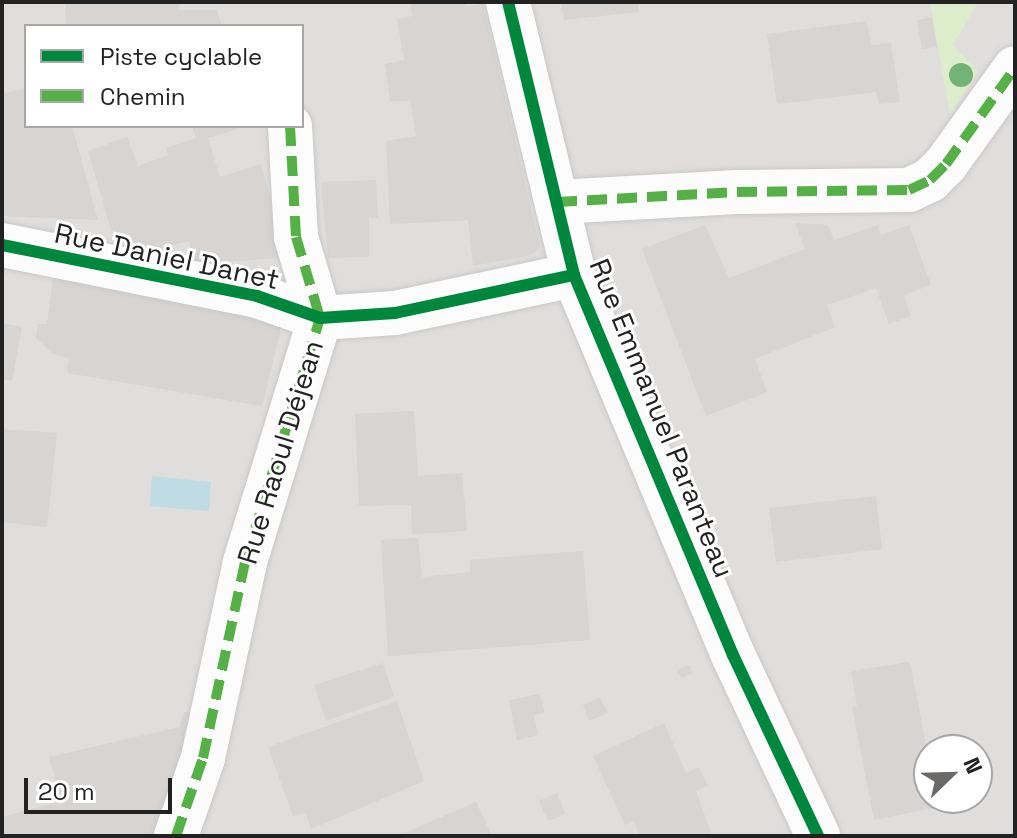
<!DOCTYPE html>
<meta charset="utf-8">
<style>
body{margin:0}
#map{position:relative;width:1017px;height:838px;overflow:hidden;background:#f0eeeb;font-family:"Space Grotesk",sans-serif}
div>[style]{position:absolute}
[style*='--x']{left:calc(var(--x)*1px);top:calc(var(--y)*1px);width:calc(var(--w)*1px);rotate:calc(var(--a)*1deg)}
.residential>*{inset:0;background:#dfdedc}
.grass>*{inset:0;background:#ddeccb}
.parking>*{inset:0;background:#e0dfde}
.water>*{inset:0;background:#bfdbe3}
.building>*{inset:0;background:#d7d4d2}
.roads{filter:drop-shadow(0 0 2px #c9c8c7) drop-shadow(0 0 2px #c9c8c7)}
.street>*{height:44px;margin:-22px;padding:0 22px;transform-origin:22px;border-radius:22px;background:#fdfcfc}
.quiet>*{height:10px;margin-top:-5px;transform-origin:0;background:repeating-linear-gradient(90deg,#55b145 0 20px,transparent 0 30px)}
.cycleway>*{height:12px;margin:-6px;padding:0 6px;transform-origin:6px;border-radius:6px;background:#00873e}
.trees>*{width:24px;height:24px;margin:-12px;border-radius:50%;background:#73b476}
span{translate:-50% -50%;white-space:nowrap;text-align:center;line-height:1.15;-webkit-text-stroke:6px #fff;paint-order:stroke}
.street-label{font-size:28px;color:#222}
.frame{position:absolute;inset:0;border:4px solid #222;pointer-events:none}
.legend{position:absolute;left:24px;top:24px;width:280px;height:104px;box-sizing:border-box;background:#fff;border:2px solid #a7a7a7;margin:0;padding:10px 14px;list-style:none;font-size:24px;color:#222}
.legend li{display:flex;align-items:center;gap:16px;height:40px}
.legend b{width:40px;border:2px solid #a7a7a7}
.north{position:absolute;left:913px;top:734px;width:80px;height:80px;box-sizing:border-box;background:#fff;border:2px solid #a7a7a7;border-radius:50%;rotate:67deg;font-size:22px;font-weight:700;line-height:32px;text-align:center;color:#222}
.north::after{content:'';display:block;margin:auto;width:28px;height:36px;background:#6a6968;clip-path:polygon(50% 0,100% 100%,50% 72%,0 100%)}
.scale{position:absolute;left:24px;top:778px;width:148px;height:36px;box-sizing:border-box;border:4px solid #222;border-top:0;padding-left:10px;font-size:24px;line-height:28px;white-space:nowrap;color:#222;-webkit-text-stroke:6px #fff;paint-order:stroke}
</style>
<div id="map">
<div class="residential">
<i style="clip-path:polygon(evenodd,2px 2px,1015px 2px,1015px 836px,2px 836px,2px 2px,26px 26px,302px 26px,302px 126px,26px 126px,26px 26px,2px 2px,929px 750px,977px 750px,977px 798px,929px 798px,929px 750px)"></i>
</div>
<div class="grass">
<i style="clip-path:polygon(930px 2px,978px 2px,953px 45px,978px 72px,950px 115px)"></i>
</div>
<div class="parking">
<i style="clip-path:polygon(1004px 7px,1012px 12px,1015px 9px,1015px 54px,999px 65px,969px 43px,986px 17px,993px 22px)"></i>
</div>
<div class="water">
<i style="clip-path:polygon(152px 476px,211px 482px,209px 511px,150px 506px)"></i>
</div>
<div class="building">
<i style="clip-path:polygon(65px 2px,179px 2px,179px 10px,217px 10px,222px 26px,66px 26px)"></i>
<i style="clip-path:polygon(410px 2px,466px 2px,466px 6px,483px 4px,540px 247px,532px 255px,473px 266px,468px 220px,390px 224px,386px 141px,416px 136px,410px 100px,390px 102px,385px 64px,404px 60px,397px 19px,412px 16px)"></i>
<i style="clip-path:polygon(561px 2px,638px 2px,639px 12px,564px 20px)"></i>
<i style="clip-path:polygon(932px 17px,937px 47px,922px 49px,917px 20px)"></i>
<i style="clip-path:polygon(867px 21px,871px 45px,891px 43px,900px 102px,879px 104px,876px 92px,777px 104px,767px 34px)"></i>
<i style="clip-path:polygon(26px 88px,26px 126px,72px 126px,98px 220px,2px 216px,2px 94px)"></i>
<i style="clip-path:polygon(192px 126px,247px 126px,208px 138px,220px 177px,261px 164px,274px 212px,277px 258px,194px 264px,189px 241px,168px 246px,173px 259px,116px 248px,88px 151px,127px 137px,138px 166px,168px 155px,166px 148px,196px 138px)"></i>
<i style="clip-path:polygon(376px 180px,378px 218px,369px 218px,369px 257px,328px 258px,321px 182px)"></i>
<i style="clip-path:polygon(795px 223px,828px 225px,834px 240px,878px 225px,881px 235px,909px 225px,931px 285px,904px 295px,911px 316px,889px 324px,876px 288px,827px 305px,835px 327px,755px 359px,767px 392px,706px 416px,642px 249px,705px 225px,729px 278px,805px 249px)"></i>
<i style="clip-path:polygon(53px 278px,283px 321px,262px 406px,67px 373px,69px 358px,53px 354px,36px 338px,38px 324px,47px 324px)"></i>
<i style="clip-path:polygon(2px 323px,22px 327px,12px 381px,2px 379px)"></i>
<i style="clip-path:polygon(414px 411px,418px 476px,462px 473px,467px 531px,412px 534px,411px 505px,359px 506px,355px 414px)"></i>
<i style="clip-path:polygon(2px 429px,57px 433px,47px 527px,2px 522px)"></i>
<i style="clip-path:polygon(876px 496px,882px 549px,776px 562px,769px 508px)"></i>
<i style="clip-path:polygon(418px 538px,422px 577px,470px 572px,470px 560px,583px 551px,590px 640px,388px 656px,381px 540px)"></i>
<i style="clip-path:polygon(910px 662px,929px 760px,929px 798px,936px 798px,938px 807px,874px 820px,852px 707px,857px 706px,851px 671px)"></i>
<i style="clip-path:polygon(383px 663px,394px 697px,326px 721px,314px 685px)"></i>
<i style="clip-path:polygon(690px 665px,692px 674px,682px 678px,676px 670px)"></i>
<i style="clip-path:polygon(540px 694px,545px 713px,534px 715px,538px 735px,517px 740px,509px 700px)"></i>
<i style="clip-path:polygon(600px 698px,608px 713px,589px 721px,583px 705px)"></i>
<i style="clip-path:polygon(397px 701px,424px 781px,311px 829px,306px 813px,293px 816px,268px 747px)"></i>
<i style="clip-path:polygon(184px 712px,195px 712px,155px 836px,2px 836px,2px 817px,61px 801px,49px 757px,179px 727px)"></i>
<i style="clip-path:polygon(664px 723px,686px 773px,699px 767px,708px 786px,696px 791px,712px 836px,640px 836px,633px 821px,625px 825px,593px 756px)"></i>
<i style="clip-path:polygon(557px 793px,565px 814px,548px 821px,539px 801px)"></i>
<i style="clip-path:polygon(476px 802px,492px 836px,403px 836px,402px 834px)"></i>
</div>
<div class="roads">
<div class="street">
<i style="--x:508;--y:2;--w:281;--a:76.4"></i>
<i style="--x:574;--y:275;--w:412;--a:67.3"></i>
<i style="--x:733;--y:655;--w:200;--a:64.8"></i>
<i style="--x:290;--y:126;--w:111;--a:86.9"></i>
<i style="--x:296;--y:237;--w:84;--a:73.5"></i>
<i style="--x:557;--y:202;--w:180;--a:-3.2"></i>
<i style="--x:737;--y:192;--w:172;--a:-0.7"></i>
<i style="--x:909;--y:190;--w:23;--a:-25"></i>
<i style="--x:930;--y:180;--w:23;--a:-45"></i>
<i style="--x:946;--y:164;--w:118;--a:-54.3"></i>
<i style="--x:2;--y:245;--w:260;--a:11.3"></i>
<i style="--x:257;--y:296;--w:67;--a:19.2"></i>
<i style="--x:320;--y:318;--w:75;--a:-3.8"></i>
<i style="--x:395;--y:313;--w:183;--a:-12"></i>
<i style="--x:176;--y:836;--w:83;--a:-70.9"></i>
<i style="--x:203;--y:758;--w:200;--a:-77.9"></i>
<i style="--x:245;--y:562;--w:255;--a:-72.9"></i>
</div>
</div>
<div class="quiet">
<i style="--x:290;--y:126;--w:111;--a:86.9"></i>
<i style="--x:296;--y:237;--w:84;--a:73.5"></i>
<i style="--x:557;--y:202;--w:180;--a:-3.2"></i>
<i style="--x:737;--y:192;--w:172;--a:-0.7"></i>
<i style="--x:909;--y:190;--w:23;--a:-25"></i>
<i style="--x:930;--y:180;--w:23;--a:-45"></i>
<i style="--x:946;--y:164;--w:118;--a:-54.3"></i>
<i style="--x:176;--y:836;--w:83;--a:-70.9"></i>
<i style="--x:203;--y:758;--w:200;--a:-77.9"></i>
<i style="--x:245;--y:562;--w:255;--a:-72.9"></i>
</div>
<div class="cycleway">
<i style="--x:508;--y:2;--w:281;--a:76.4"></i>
<i style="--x:574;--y:275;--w:412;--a:67.3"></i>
<i style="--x:733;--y:655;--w:200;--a:64.8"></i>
<i style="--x:2;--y:245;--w:260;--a:11.3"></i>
<i style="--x:257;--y:296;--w:67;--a:19.2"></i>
<i style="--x:320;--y:318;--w:75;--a:-3.8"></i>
<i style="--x:395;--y:313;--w:183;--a:-12"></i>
</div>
<div class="trees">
<i style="left:961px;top:75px"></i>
</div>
<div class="street-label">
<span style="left:167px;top:256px;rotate:12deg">Rue Daniel Danet</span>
<span style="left:662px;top:418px;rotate:68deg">Rue Emmanuel Paranteau</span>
<span style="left:280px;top:452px;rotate:-73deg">Rue Raoul Déjean</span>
</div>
<div class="frame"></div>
<ul class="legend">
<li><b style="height:10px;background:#00873e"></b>Piste cyclable</li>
<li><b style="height:10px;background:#55b145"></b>Chemin</li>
</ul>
<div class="north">N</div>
<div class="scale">20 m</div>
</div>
